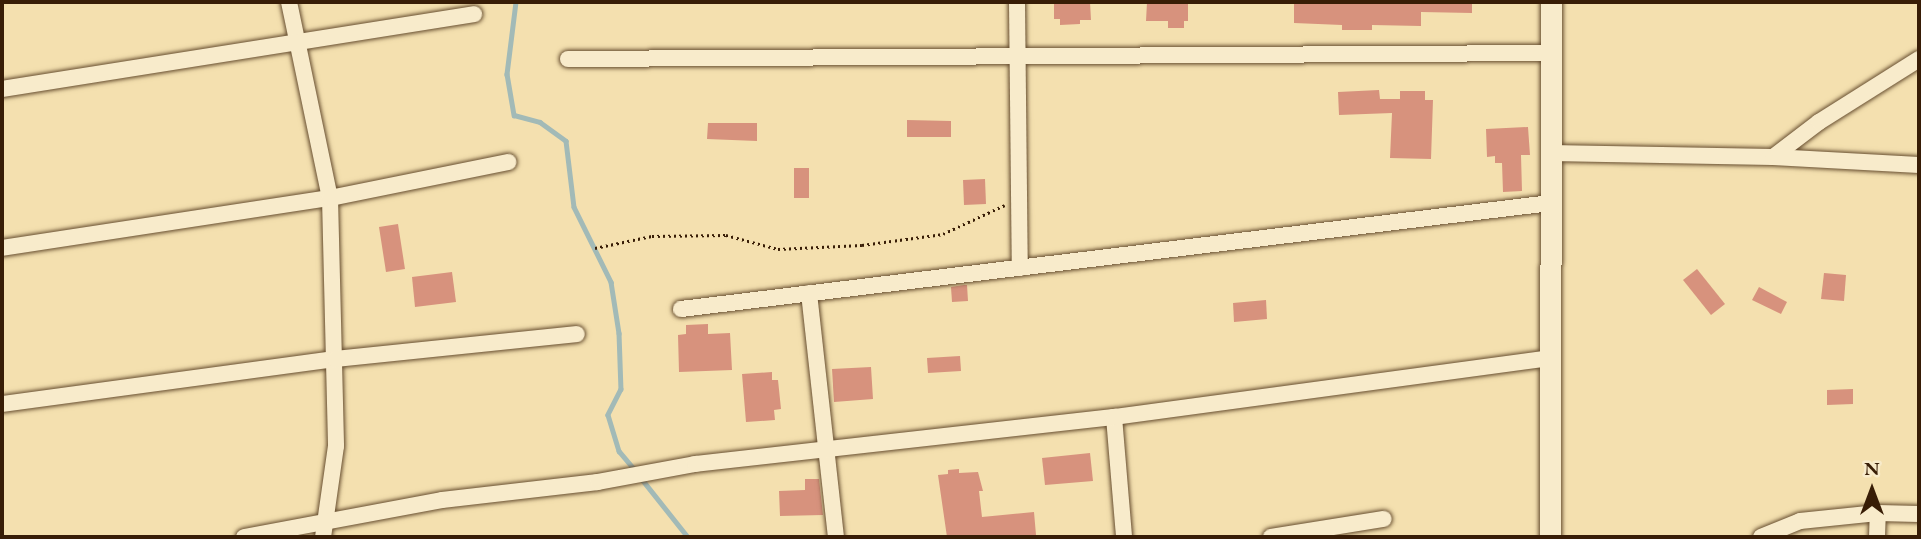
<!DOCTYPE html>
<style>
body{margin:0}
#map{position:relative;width:1921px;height:539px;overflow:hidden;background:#f4e0af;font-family:"EB Garamond",serif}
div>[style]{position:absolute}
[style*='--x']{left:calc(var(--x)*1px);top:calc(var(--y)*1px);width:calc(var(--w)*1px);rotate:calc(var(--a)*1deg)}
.stream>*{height:4.5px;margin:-2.25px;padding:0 2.25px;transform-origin:2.25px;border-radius:2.25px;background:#a2bab7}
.building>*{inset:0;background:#d7927d}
.path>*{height:2.5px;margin-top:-1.25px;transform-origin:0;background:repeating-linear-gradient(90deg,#381d06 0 2px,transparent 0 5.5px)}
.roads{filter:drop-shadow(0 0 2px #674e30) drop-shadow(0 0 2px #674e30)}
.minor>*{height:16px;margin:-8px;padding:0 8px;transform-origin:8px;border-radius:8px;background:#f8ebcb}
.tertiary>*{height:21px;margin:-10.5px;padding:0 10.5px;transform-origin:10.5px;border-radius:10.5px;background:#f8ebcb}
span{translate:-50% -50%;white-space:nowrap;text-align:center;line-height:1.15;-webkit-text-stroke:5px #f8ebcb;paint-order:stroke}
.frame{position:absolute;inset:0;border:4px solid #381d06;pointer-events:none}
.north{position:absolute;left:1837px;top:455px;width:70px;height:70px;-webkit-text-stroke:5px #f8ebcb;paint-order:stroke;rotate:0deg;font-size:19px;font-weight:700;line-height:28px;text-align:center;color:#381d06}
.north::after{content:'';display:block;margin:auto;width:24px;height:32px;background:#381d06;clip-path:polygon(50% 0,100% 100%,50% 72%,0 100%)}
</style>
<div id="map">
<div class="stream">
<i style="--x:516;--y:2;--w:73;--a:97.1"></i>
<i style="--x:507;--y:74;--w:42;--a:80.3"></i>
<i style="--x:514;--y:115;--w:27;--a:15"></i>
<i style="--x:540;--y:122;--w:32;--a:36"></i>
<i style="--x:566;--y:141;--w:66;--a:83.1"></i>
<i style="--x:574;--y:207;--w:84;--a:63.7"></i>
<i style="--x:611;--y:282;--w:52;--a:81.1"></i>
<i style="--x:619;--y:333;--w:56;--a:88"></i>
<i style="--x:621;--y:389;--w:29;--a:117"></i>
<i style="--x:608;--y:415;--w:38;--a:73"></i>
<i style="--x:619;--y:451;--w:26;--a:50"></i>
<i style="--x:641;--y:478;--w:75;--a:51.5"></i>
</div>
<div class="building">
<i style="clip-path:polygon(1054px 2px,1090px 2px,1091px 20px,1080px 20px,1080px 24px,1060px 25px,1060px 19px,1054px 19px)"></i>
<i style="clip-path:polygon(1147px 2px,1188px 2px,1188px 21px,1184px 21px,1184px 28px,1168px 28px,1168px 21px,1146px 21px)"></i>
<i style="clip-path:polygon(1294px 2px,1472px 2px,1472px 13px,1421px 12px,1421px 26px,1372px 25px,1372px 30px,1342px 30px,1342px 25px,1294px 23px)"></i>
<i style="clip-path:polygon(1379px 90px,1380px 99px,1400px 99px,1400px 91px,1425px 91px,1425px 100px,1433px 100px,1431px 159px,1390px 158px,1392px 113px,1339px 115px,1338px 92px)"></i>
<i style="clip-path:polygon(907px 120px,951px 121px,951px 137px,907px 137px)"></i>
<i style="clip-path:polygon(708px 123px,757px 123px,757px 141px,707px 139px)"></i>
<i style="clip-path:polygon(1528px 127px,1530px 155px,1521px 155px,1522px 191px,1503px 192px,1502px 163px,1495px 163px,1495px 156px,1487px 157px,1486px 129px)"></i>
<i style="clip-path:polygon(794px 168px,809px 168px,809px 198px,794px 198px)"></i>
<i style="clip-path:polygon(985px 179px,986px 204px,964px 205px,963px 180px)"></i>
<i style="clip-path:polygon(398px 224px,405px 269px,386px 272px,379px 227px)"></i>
<i style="clip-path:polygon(1697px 269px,1725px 304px,1711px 315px,1683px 280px)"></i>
<i style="clip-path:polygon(452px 272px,456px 302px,415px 307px,412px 277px)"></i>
<i style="clip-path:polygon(1824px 273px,1846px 275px,1844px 301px,1821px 299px)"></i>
<i style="clip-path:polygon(964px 285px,967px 285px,968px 301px,952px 302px,951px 287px)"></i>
<i style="clip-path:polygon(1759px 287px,1787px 302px,1781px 314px,1752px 300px)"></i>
<i style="clip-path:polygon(1266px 300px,1267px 319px,1234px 322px,1233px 303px)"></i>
<i style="clip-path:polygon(708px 324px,708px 334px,730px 333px,732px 370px,679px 372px,678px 335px,686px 334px,686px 325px)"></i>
<i style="clip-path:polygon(960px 356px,961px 371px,928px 373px,927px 358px)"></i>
<i style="clip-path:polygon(871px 367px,873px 399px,834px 402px,832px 369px)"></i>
<i style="clip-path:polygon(772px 372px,772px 380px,778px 380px,781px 409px,774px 410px,775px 420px,746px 422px,742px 374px)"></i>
<i style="clip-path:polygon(1853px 389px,1853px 404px,1827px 405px,1827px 390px)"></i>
<i style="clip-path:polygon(1090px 453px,1093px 481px,1045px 485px,1042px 458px)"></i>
<i style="clip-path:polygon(959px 469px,959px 473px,978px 472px,983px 491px,979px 491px,982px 517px,1034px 512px,1036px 535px,947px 537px,938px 475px,948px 474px,948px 470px)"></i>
<i style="clip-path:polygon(805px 479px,819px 479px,823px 515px,780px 516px,779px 491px,805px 490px)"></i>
</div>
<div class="path">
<i style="--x:595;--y:248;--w:58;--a:-11.9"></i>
<i style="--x:652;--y:236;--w:74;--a:-0.8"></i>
<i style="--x:726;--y:235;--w:54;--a:15.1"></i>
<i style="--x:778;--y:249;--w:84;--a:-2.7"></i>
<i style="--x:862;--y:245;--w:82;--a:-7.7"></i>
<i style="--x:943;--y:234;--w:68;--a:-25.1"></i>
</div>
<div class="roads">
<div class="minor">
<i style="--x:289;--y:2;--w:200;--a:78.2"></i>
<i style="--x:330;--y:198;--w:248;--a:88.6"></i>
<i style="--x:336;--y:446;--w:92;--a:98.1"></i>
<i style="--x:1017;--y:2;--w:266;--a:89.4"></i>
<i style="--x:568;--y:59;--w:983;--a:-0.35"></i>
<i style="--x:2;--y:89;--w:478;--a:-9"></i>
<i style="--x:1550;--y:153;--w:223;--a:1"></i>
<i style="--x:1773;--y:157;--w:146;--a:3.1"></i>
<i style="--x:1773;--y:157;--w:58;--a:-37.3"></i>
<i style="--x:1819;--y:122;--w:118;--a:-32.2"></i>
<i style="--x:2;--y:248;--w:332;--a:-8.7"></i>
<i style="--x:330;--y:198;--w:182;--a:-11.4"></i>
<i style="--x:809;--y:293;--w:245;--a:83.7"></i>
<i style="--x:681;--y:309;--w:875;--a:-6.95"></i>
<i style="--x:2;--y:404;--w:337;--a:-7.7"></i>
<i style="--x:336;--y:359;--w:242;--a:-5.9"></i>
<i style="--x:1114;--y:417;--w:120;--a:85.2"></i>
<i style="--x:244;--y:537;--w:201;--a:-10.6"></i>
<i style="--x:442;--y:500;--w:157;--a:-6.6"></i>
<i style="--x:598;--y:482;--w:99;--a:-10.5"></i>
<i style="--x:695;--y:464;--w:422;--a:-6.4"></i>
<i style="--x:1114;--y:417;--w:439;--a:-7.7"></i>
<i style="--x:1271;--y:537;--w:114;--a:-9.1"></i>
<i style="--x:1761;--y:537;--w:42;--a:-22.3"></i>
<i style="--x:1800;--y:521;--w:78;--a:-5.9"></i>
<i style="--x:1878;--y:513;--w:41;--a:1.4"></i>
<i style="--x:1877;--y:537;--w:24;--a:-88"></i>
</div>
<div class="tertiary">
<i style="--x:1550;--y:537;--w:535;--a:-89.89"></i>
</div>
</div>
<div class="frame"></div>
<div class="north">N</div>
</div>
